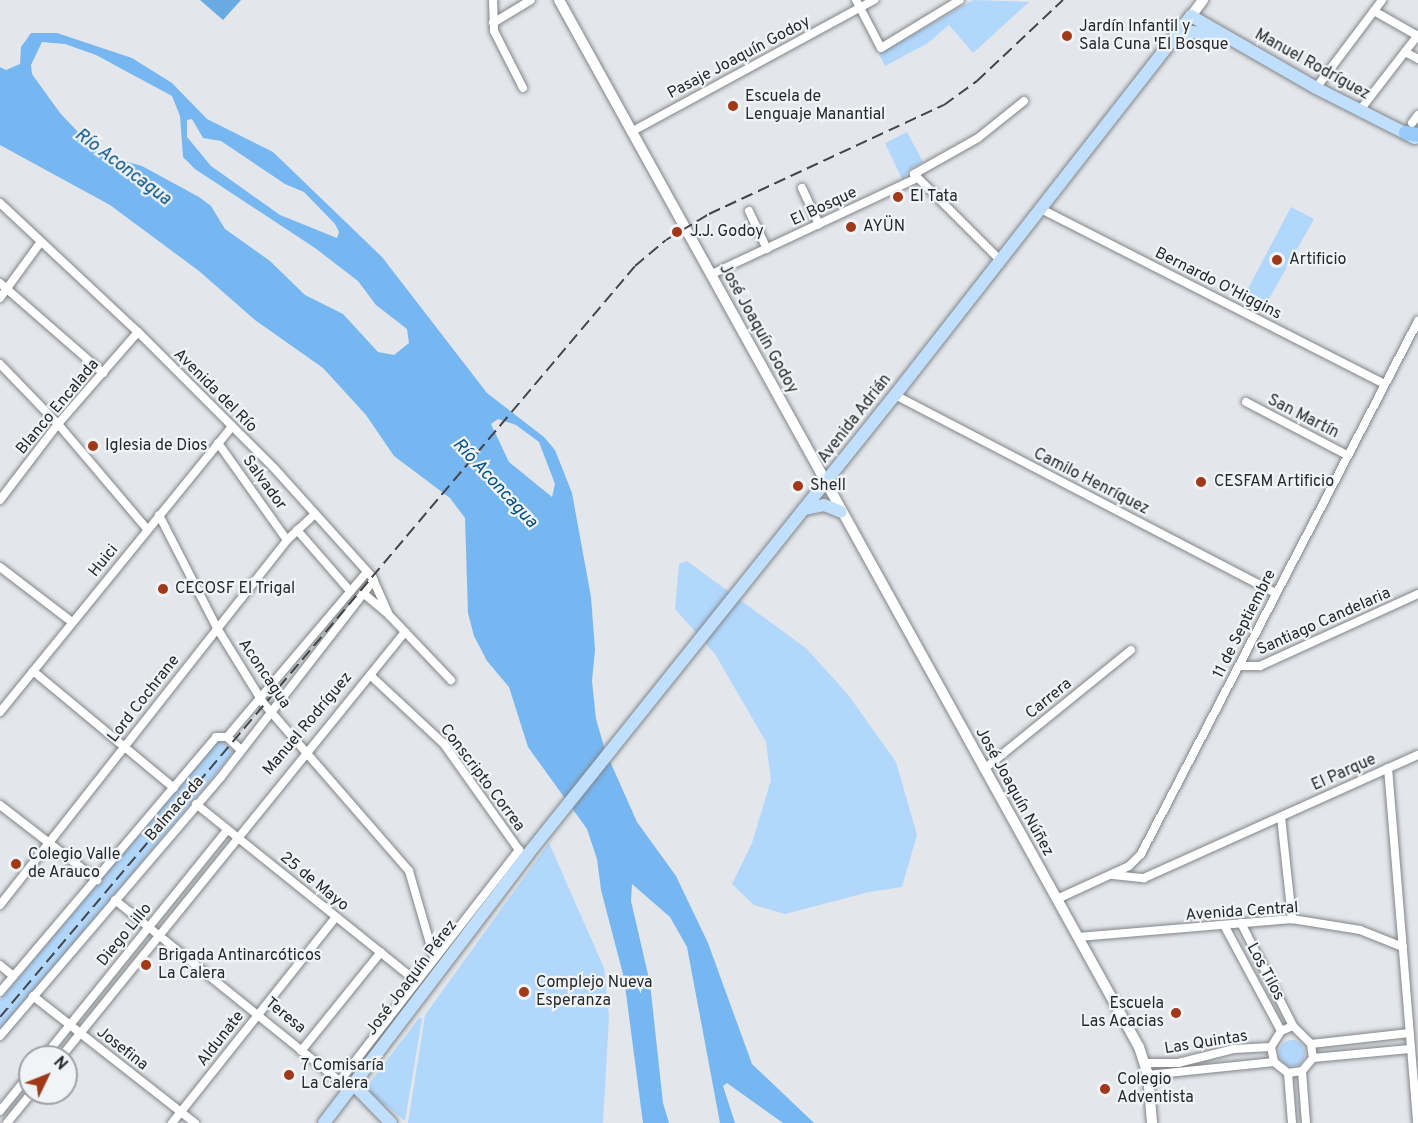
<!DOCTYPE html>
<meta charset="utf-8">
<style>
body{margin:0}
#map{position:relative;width:1418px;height:1123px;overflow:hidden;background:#e3e6ea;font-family:Overpass,sans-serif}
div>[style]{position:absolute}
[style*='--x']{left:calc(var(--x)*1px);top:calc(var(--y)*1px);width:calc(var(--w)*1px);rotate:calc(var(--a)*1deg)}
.green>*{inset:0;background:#b1d7fc}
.round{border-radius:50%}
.forest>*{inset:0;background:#6aaae3}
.water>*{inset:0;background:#77b7f1}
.roads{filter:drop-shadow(0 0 2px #828588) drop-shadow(0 0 2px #828588)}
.street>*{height:8px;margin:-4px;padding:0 4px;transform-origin:4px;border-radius:4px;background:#fff}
.secondary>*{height:10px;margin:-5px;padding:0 5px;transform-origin:5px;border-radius:5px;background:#fff}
.primary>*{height:12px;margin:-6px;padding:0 6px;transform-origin:6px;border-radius:6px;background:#c0dffc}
.highway>*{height:14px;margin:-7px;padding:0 7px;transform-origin:7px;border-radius:7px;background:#96cafa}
.rail>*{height:2px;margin-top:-1px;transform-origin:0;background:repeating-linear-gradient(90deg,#434547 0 12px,transparent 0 18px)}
.dots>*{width:16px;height:16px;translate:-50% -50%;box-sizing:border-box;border:3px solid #f0f4f7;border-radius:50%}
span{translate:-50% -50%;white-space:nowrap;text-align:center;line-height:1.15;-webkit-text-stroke:4.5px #f0f4f7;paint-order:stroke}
.poi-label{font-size:16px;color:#262829}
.left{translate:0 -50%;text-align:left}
.right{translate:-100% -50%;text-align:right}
.street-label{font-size:16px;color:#262829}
.water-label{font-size:18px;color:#004e82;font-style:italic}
.north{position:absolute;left:18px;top:1045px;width:60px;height:60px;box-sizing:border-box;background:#f0f4f7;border:2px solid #9fa2a5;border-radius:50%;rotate:47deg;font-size:16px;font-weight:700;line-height:24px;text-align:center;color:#262829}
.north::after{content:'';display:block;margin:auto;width:21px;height:27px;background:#a13919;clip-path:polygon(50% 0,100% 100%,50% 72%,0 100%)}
</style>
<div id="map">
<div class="green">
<i style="clip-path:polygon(973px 0,1029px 2px,973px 53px,949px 25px,928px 43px,885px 66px,879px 54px)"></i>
<i style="clip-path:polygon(907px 132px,923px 162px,909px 170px,903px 181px,885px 143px)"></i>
<i style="clip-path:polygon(1291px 207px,1314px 219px,1261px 313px,1241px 302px)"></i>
<i style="clip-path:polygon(687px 561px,807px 649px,849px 696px,896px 762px,917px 835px,902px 887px,869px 892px,785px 914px,754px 905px,732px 884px,752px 843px,771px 780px,766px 742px,715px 654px,675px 609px,679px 564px)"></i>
<i style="clip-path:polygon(219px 739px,234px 752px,0 1031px,0 1000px)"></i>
<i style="clip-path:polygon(549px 843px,604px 968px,609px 1017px,603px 1123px,408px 1123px,425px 1015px)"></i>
<i style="clip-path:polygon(419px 1018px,422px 1019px,405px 1121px,365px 1089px)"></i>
<i class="round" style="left:1279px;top:1040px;width:26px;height:26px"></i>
</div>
<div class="forest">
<i style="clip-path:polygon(200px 0,241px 0,223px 20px)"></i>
</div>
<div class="water">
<i style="clip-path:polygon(evenodd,31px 33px,57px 33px,132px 58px,172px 83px,207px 119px,273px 152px,382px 257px,487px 393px,544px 437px,555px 450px,572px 493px,591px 597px,595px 650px,592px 681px,596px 719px,605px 750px,637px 822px,676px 876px,708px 943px,752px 1064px,814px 1123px,783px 1123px,727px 1083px,723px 1086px,735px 1123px,720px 1123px,687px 947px,670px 917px,632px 884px,631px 901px,650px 983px,663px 1103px,669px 1123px,643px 1123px,624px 978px,601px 890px,597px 859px,587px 829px,528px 747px,509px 687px,487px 661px,474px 636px,468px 613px,465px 518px,450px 498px,394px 456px,366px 415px,323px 368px,255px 320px,199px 271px,110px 205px,0 145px,0 67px,6px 70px,20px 64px,21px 47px,31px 33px,42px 42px,65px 44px,96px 55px,172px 96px,180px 116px,183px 157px,195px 169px,315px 248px,358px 281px,376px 305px,407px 329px,409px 343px,394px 355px,378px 352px,343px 314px,305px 295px,270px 261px,225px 229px,211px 206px,199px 197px,142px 166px,98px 153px,60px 113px,32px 74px,31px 65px,42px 42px,31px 33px,192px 119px,203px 138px,221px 141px,285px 184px,304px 192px,335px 224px,339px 232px,337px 238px,280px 215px,211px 166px,187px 137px,187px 120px,192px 119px,31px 33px,498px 419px,516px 425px,539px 442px,555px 484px,552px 497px,509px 462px,491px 424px,498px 419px)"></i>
</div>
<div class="roads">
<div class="street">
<i style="--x:493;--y:0;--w:31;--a:88"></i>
<i style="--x:494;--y:31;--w:64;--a:63"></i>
<i style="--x:856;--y:0;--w:54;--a:62.5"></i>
<i style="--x:881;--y:48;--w:92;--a:-31.3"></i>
<i style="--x:1374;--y:11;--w:51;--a:29.6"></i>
<i style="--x:493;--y:23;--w:44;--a:-31.2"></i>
<i style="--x:1405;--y:52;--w:15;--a:28"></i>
<i style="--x:1316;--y:88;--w:110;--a:-53.1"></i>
<i style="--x:1360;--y:110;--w:95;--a:-52.3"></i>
<i style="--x:1412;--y:123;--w:10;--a:-53"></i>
<i style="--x:631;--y:132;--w:277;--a:-28.5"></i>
<i style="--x:802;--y:188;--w:40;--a:65"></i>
<i style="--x:0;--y:203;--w:189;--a:43.1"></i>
<i style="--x:138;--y:332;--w:192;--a:45"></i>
<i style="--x:274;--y:468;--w:147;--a:48"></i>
<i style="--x:372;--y:577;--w:42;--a:65.9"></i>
<i style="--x:389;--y:615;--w:90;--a:46.4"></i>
<i style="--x:1041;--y:209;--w:384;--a:27"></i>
<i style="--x:749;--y:211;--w:42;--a:64.7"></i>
<i style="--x:1001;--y:261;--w:123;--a:-135"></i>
<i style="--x:914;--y:174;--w:73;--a:-29.4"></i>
<i style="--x:978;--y:138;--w:59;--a:-38.8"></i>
<i style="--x:712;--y:274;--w:224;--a:-25.1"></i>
<i style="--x:0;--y:283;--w:137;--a:41.1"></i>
<i style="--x:0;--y:298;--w:68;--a:-54"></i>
<i style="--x:0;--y:364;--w:83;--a:46"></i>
<i style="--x:58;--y:424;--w:138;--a:49.7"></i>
<i style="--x:895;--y:395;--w:428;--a:27.5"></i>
<i style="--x:1246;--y:402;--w:114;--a:27.7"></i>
<i style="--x:218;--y:443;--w:119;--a:54.6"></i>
<i style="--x:0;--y:500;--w:96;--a:-52.7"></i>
<i style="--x:58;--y:424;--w:122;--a:-49"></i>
<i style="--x:159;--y:515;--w:127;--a:62.8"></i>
<i style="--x:217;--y:628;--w:89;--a:58.3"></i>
<i style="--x:264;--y:704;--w:221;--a:49"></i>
<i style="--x:409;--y:871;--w:90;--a:73.8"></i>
<i style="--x:297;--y:530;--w:81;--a:49"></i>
<i style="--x:0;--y:567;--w:91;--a:37.4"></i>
<i style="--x:363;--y:593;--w:31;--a:40"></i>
<i style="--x:1239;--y:666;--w:21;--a:0"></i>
<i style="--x:1260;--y:666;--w:174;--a:-24.5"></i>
<i style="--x:33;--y:671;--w:183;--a:39.7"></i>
<i style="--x:0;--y:712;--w:366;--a:-50.9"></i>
<i style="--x:227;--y:737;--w:216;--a:-49.7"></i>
<i style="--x:227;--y:737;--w:18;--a:43"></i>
<i style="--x:1388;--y:768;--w:356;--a:85.3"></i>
<i style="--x:984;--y:769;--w:189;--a:-39"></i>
<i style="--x:196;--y:804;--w:281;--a:38.8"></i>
<i style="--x:0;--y:805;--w:123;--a:37.7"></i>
<i style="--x:1281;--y:817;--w:103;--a:83.8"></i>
<i style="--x:1113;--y:875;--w:31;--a:6"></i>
<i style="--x:1144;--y:878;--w:300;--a:-24.2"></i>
<i style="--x:1057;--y:899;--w:79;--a:-24.6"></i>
<i style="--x:1129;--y:866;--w:17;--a:-45"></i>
<i style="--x:1141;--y:854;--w:601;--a:-62.54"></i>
<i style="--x:115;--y:900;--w:293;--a:38.9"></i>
<i style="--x:0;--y:905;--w:464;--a:-51.8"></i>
<i style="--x:287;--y:540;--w:38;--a:-43"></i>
<i style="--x:1241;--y:923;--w:115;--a:63.2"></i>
<i style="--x:1293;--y:1026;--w:25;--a:45"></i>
<i style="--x:1311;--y:1044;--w:14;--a:82"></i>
<i style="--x:1313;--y:1058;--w:17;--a:130"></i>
<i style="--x:1302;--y:1071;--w:14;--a:172"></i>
<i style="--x:1288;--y:1073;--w:18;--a:-142"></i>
<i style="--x:1274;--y:1062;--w:15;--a:-101"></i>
<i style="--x:1271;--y:1047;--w:19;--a:-58"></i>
<i style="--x:1281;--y:1031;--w:13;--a:-23"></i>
<i style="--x:1224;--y:925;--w:120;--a:61.7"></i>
<i style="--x:1078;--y:937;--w:215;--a:-4.8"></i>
<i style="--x:1292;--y:919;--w:69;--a:9.2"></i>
<i style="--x:1360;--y:930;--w:46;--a:21.6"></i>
<i style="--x:0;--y:965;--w:17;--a:40"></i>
<i style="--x:0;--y:992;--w:334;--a:-49.7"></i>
<i style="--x:216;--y:737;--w:11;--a:0"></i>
<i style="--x:33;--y:996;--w:206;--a:38.1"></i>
<i style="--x:0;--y:1036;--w:340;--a:-49.5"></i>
<i style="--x:221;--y:777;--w:249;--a:-52.2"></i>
<i style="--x:1311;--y:1044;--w:99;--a:-6.4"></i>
<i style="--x:301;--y:1051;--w:127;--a:-51.1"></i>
<i style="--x:44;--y:1057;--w:292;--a:-51.1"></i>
<i style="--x:61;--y:1057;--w:547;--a:-51.01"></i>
<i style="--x:1313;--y:1058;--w:97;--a:-5.3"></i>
<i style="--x:1145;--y:1063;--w:33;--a:0"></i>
<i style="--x:1178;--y:1063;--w:58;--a:-14"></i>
<i style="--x:1234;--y:1049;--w:37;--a:-3"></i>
<i style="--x:1302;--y:1071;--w:52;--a:85.6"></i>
<i style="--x:1288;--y:1073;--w:50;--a:85.4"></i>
<i style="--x:1148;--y:1075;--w:127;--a:-5.9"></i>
<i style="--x:339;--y:1082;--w:294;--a:-52.2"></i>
<i style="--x:519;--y:850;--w:130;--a:-125.3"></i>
<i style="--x:444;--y:744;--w:101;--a:-137"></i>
<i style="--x:0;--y:1111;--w:48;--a:-51"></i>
<i style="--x:7;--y:1123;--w:38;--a:-51"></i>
<i style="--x:172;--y:1123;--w:263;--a:-51.5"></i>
</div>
<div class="secondary">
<i style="--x:559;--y:0;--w:1197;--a:61.02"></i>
<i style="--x:1139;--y:1047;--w:29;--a:72"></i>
<i style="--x:1148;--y:1075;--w:48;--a:85.2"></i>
<i style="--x:1191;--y:16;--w:20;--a:-53"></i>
</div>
<div class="primary">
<i style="--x:1175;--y:39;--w:18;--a:-22"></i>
<i style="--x:1192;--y:32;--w:24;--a:5"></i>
<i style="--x:804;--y:509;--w:20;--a:-11"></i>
<i style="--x:824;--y:505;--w:18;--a:22"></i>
<i style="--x:354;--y:1085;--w:53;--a:45.8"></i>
<i style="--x:324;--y:1123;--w:338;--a:-52.8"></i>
<i style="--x:528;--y:854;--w:588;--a:-51.36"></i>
<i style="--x:895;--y:395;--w:481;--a:-52"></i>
<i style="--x:1191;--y:16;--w:144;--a:29.9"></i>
<i style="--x:1316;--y:88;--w:111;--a:26.8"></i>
</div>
<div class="highway">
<i style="--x:1406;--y:133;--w:12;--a:9"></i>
</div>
</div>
<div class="rail">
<i style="--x:0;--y:1017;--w:983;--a:-49.78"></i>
<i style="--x:635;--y:266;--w:40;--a:-40"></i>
<i style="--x:666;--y:240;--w:50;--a:-31.2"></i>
<i style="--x:709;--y:214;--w:259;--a:-24.9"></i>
<i style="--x:944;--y:105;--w:41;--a:-36"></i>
<i style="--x:977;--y:81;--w:118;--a:-43.3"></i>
</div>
<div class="dots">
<i style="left:1067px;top:36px;background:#a13919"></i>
<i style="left:733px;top:106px;background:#a13919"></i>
<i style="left:898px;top:197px;background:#a13919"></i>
<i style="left:851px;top:227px;background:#a13919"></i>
<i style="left:677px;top:232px;background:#a13919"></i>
<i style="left:1277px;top:260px;background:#a13919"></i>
<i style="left:93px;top:446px;background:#a13919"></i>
<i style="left:1201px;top:482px;background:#a13919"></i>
<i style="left:798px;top:486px;background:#a13919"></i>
<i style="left:163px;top:589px;background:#a13919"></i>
<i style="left:16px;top:864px;background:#a13919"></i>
<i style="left:146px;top:965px;background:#a13919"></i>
<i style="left:524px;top:992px;background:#a13919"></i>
<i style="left:1176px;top:1013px;background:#a13919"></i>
<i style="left:289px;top:1075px;background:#a13919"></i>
<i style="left:1105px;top:1089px;background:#a13919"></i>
</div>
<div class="poi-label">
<span class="left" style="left:1079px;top:36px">Jardín Infantil y<br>Sala Cuna 'El Bosque</span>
<span class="left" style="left:745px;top:106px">Escuela de<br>Lenguaje Manantial</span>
<span class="left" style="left:910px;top:197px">El Tata</span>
<span class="left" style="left:863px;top:227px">AYÜN</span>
<span class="left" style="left:690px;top:232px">J.J. Godoy</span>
<span class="left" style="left:1289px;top:260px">Artificio</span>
<span class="left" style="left:105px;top:446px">Iglesia de Dios</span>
<span class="left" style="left:1214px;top:482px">CESFAM Artificio</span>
<span class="left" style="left:810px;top:486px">Shell</span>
<span class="left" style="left:175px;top:589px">CECOSF El Trigal</span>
<span class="left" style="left:28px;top:864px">Colegio Valle<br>de Arauco</span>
<span class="left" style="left:158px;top:965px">Brigada Antinarcóticos<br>La Calera</span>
<span class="left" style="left:536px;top:992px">Complejo Nueva<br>Esperanza</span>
<span class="right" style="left:1164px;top:1013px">Escuela<br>Las Acacias</span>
<span class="left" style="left:301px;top:1075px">7 Comisaría<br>La Calera</span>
<span class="left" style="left:1117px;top:1089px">Colegio<br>Adventista</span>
</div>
<div class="street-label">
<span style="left:739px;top:58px;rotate:-28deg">Pasaje Joaquín Godoy</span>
<span style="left:1312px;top:65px;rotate:29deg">Manuel Rodríguez</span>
<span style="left:824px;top:207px;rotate:-25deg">El Bosque</span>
<span style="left:1218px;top:284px;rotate:27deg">Bernardo O'Higgins</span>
<span style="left:758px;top:329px;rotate:61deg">José Joaquín Godoy</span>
<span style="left:215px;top:391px;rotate:45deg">Avenida del Río</span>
<span style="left:58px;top:407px;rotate:-50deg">Blanco Encalada</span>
<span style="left:1303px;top:417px;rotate:27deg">San Martín</span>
<span style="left:855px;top:419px;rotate:-52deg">Avenida Adrián</span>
<span style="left:1091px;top:482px;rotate:27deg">Camilo Henríquez</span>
<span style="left:264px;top:483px;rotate:54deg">Salvador</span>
<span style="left:104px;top:561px;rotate:-51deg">Huici</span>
<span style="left:1324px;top:622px;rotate:-24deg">Santiago Candelaria</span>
<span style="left:1245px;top:624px;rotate:-63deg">11 de Septiembre</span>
<span style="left:264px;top:674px;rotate:56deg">Aconcagua</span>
<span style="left:144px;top:699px;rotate:-52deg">Lord Cochrane</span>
<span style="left:1049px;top:699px;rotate:-39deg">Carrera</span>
<span style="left:308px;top:724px;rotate:-50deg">Manuel Rodríguez</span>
<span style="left:1344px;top:773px;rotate:-24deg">El Parque</span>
<span style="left:482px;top:778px;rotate:53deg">Conscripto Correa</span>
<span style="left:1014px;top:792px;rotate:61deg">José Joaquín Núñez</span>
<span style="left:175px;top:809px;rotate:-49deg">Balmaceda</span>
<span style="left:314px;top:882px;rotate:39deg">25 de Mayo</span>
<span style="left:1242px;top:912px;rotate:-4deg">Avenida Central</span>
<span style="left:125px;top:935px;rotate:-51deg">Diego Lillo</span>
<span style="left:1265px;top:972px;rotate:62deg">Los Tilos</span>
<span style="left:412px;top:978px;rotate:-53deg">José Joaquín Pérez</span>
<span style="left:285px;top:1016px;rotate:39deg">Teresa</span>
<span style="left:221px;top:1039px;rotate:-52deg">Aldunate</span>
<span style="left:1206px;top:1043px;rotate:-9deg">Las Quintas</span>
<span style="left:122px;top:1049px;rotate:38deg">Josefina</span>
</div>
<div class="water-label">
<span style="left:122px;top:168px;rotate:37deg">Río Aconcagua</span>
<span style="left:494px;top:484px;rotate:47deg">Río Aconcagua</span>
</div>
<div class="north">N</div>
</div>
